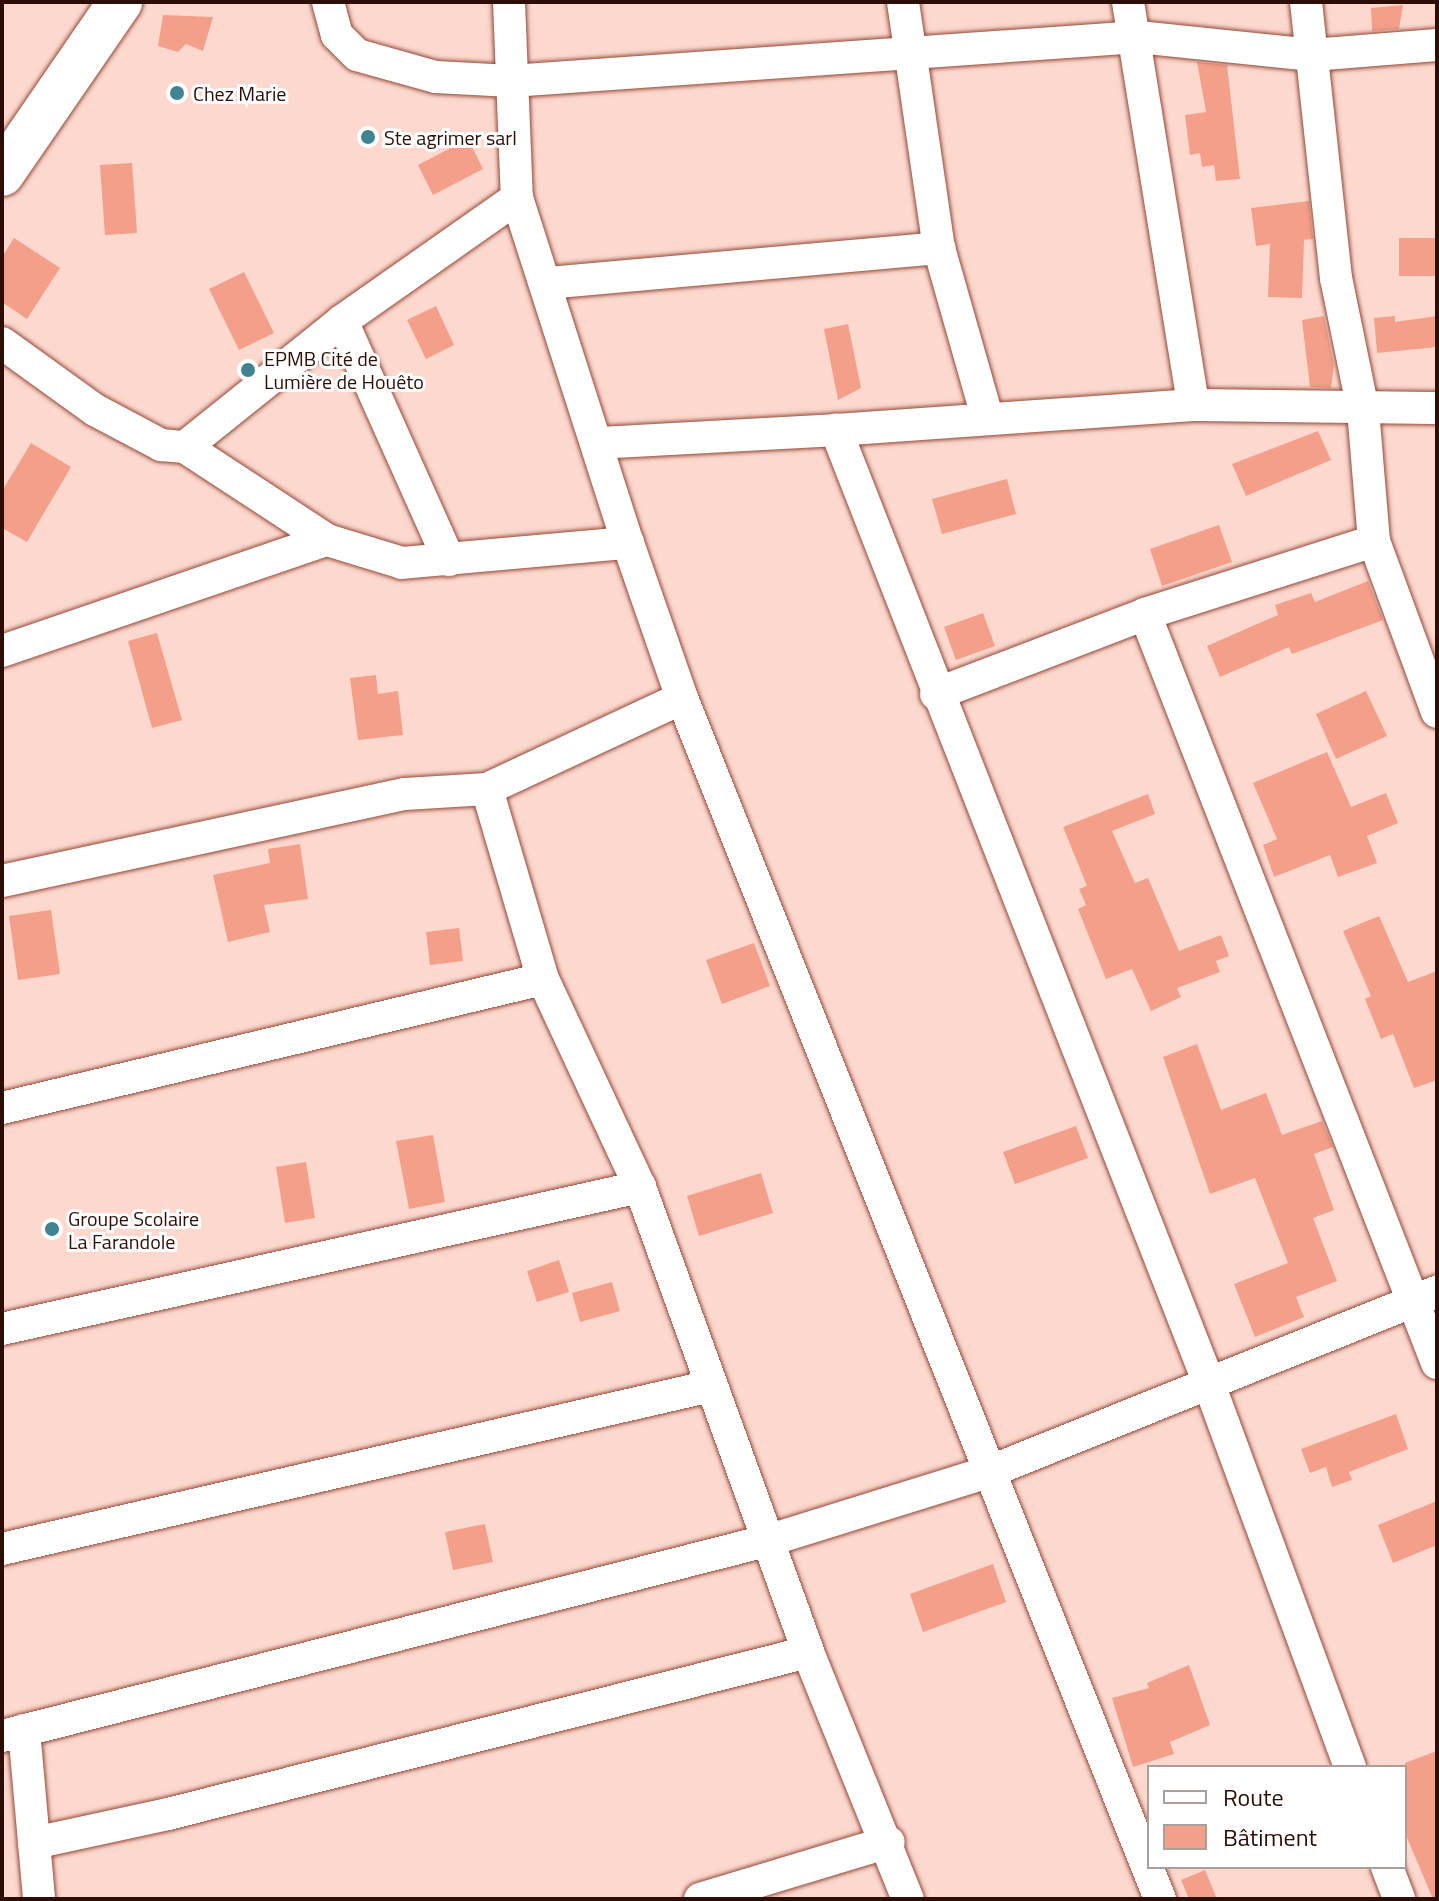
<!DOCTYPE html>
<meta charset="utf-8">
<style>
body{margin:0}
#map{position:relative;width:1439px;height:1901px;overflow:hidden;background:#fcd8cf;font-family:"Titillium Web",sans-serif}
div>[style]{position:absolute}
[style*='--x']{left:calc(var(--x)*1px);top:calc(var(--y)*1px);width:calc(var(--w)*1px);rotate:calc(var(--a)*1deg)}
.building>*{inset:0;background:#f49f8a}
.roads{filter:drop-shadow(0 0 2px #944836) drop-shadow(0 0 2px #944836)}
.street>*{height:32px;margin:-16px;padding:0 16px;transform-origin:16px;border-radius:16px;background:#fff}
.secondary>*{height:44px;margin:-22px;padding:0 22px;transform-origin:22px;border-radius:22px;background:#fff}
.dots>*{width:22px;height:22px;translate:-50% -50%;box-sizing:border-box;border:4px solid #fff;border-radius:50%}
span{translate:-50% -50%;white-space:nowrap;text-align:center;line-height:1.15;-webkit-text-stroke:6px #fff;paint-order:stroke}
.poi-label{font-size:20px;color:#2d0e07}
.left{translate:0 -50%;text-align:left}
.frame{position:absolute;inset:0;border:4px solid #2d0e07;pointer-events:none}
.legend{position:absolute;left:1147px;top:1765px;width:260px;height:104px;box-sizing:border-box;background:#fff;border:2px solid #ab9f9c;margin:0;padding:10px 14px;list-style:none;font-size:24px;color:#2d0e07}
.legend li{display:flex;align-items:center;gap:16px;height:40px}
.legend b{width:40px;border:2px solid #ab9f9c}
</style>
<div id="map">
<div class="building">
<i style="clip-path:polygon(1403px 5px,1399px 29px,1372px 31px,1371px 8px)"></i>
<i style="clip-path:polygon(163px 15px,213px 17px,203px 51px,186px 44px,178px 52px,158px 46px)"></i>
<i style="clip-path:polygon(1197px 62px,1227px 65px,1240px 179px,1216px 181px,1214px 165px,1202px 167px,1200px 153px,1190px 155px,1185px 115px,1206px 112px)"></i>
<i style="clip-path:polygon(468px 139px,483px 169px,433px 195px,418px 165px)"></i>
<i style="clip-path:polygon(132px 163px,137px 233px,105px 235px,100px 165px)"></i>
<i style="clip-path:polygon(1309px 201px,1313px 239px,1304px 240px,1302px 298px,1268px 297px,1270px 244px,1256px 246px,1251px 208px)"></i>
<i style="clip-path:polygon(14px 238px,60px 268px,27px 319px,2px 302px,2px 257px)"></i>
<i style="clip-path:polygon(1399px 238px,1437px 238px,1437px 276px,1399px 276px)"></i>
<i style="clip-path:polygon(244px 272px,274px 333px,239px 350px,209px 289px)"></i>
<i style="clip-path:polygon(436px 306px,454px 345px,426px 359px,407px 320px)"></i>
<i style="clip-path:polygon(1324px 316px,1334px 365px,1331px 388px,1310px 387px,1302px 320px)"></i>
<i style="clip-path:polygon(1395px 316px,1395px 322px,1437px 316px,1437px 347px,1377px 353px,1374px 318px)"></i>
<i style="clip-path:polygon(848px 324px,861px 388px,838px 400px,824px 329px)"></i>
<i style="clip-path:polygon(1318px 431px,1331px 460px,1246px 496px,1232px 464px)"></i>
<i style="clip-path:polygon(31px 443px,71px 467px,27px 542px,2px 528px,2px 491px)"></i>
<i style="clip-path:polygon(1007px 479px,1016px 514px,942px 534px,932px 499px)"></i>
<i style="clip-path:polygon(1219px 525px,1232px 562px,1162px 586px,1150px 549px)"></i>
<i style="clip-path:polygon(1368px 581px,1383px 620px,1292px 654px,1289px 647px,1220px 677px,1207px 646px,1278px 615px,1275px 605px,1311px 593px,1315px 602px)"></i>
<i style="clip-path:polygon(983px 613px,995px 646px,956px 660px,944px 627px)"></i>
<i style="clip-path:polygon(157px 633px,182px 720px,152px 728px,128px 641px)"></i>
<i style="clip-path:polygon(376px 675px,378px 694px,398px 691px,403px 735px,358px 740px,350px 678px)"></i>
<i style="clip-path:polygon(1366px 691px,1387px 736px,1336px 759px,1316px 714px)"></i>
<i style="clip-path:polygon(1327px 752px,1351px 807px,1386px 793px,1398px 823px,1367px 836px,1377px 863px,1338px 877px,1330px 855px,1274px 877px,1263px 845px,1277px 839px,1253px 783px)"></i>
<i style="clip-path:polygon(1148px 794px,1155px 814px,1112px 831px,1135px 883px,1148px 878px,1179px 951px,1221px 935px,1229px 956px,1216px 961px,1220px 972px,1177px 988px,1181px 997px,1151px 1011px,1132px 969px,1106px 979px,1078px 909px,1086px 905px,1079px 889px,1087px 886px,1063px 827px)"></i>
<i style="clip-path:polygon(300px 844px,308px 899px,264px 905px,270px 932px,228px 942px,213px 875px,270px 863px,268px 849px)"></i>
<i style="clip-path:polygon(51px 910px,60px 974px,18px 980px,9px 916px)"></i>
<i style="clip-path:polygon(1379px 916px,1408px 982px,1437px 971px,1437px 1080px,1414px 1088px,1393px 1034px,1381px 1039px,1365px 999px,1371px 996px,1343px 931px)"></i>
<i style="clip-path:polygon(459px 928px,463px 961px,430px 965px,426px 932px)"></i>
<i style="clip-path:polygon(754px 943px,770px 986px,722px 1004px,706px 960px)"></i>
<i style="clip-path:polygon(1197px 1044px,1221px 1110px,1266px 1093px,1282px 1135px,1322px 1121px,1333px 1147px,1314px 1154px,1334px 1210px,1313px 1218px,1337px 1281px,1296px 1297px,1304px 1317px,1255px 1337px,1234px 1284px,1288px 1263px,1255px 1178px,1210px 1194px,1163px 1057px)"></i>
<i style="clip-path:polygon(1076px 1126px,1088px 1158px,1015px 1184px,1003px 1152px)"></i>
<i style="clip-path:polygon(433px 1135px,445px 1202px,409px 1209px,396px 1141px)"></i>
<i style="clip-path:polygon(306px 1162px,315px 1218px,285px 1223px,276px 1167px)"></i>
<i style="clip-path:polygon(761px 1173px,773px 1213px,699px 1236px,687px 1196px)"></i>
<i style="clip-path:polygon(559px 1260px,569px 1292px,537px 1302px,527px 1271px)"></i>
<i style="clip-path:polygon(612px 1282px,620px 1311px,580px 1322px,572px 1293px)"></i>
<i style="clip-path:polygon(1396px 1414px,1408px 1449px,1349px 1472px,1352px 1480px,1332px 1487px,1326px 1467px,1310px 1473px,1301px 1449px)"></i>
<i style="clip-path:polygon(1437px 1501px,1437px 1545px,1393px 1563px,1378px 1525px)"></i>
<i style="clip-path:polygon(485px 1524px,493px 1562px,453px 1570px,445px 1532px)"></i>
<i style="clip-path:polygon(993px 1564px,1006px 1602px,923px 1632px,910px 1594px)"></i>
<i style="clip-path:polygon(1189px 1665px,1210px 1725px,1170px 1742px,1174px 1754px,1133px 1767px,1112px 1698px,1149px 1688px,1147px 1683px)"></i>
<i style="clip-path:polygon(1437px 1751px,1437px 1899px,1433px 1899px,1405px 1833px,1405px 1763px)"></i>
<i style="clip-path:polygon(1205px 1870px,1217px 1899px,1189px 1899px,1181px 1880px)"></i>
</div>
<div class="roads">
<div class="street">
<i style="--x:328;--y:2;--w:34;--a:75"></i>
<i style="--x:337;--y:35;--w:28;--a:45"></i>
<i style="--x:357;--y:55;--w:82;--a:15.6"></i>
<i style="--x:436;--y:77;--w:75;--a:3.1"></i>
<i style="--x:511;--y:81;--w:629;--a:-4.01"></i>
<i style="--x:1138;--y:37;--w:175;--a:5.9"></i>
<i style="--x:1312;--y:55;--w:125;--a:-4.6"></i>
<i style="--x:509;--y:2;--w:196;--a:87.7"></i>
<i style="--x:517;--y:198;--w:362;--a:72.2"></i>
<i style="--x:628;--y:543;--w:164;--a:70.8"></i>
<i style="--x:682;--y:698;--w:1293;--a:68.3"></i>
<i style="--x:903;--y:2;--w:249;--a:81.7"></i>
<i style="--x:939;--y:248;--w:175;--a:74.1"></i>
<i style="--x:1128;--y:2;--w:408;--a:80.8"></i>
<i style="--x:1306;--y:2;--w:278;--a:83.8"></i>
<i style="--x:1336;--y:278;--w:135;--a:78.4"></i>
<i style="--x:1363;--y:410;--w:131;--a:85.2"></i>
<i style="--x:1374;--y:541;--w:182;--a:69.8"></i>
<i style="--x:548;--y:283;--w:393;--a:-5.1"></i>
<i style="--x:342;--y:321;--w:262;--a:65.9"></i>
<i style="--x:2;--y:343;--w:115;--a:35.8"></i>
<i style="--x:95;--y:410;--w:75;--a:27.9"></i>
<i style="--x:161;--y:445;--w:24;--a:5"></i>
<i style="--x:185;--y:447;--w:201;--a:-38.7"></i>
<i style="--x:342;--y:321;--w:214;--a:-35.1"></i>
<i style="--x:598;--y:443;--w:238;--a:-3.1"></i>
<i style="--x:185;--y:447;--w:170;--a:33.2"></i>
<i style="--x:327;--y:540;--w:78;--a:17"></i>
<i style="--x:402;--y:563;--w:227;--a:-5.1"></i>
<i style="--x:1145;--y:614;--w:804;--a:68.7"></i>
<i style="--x:2;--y:651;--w:343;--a:-18.9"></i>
<i style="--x:936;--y:694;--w:224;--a:-20.9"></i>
<i style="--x:1145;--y:614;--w:240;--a:-17.7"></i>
<i style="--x:487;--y:789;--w:198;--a:73.6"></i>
<i style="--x:543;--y:979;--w:230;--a:65"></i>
<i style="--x:640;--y:1187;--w:494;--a:70.1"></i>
<i style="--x:808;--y:1652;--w:266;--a:68"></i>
<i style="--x:2;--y:881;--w:412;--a:-12.2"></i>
<i style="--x:405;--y:794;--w:82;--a:-3.5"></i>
<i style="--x:487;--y:789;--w:215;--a:-25"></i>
<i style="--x:2;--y:1108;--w:556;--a:-13.41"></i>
<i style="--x:2;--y:1329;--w:654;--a:-12.55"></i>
<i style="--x:2;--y:1549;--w:727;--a:-12.95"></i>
<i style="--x:24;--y:1730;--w:170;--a:84.9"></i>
<i style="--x:2;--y:1736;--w:793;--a:-14.32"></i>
<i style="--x:770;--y:1540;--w:232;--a:-17.3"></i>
<i style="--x:991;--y:1471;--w:481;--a:-21.9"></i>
<i style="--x:1350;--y:1767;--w:406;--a:-110.2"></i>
<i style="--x:1210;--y:1386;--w:1027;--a:-111.37"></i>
<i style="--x:836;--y:430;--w:358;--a:-4"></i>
<i style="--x:1193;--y:405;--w:244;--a:0.7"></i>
<i style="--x:34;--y:1843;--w:137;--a:-12.2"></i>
<i style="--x:168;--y:1814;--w:660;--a:-14.2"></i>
<i style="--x:1387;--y:1867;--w:34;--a:69"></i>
<i style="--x:700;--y:1899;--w:197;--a:-16.8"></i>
</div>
<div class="secondary">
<i style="--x:2;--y:174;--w:209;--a:-55.5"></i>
</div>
</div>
<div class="dots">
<i style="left:177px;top:93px;background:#408493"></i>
<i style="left:368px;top:137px;background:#408493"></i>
<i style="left:248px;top:370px;background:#408493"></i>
<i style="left:52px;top:1229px;background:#408493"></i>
</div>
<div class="poi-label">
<span class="left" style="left:193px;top:93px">Chez Marie</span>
<span class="left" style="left:384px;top:137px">Ste agrimer sarl</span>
<span class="left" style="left:264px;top:370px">EPMB Cité de<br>Lumière de Houêto</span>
<span class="left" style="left:68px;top:1230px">Groupe Scolaire<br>La Farandole</span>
</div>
<div class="frame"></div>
<ul class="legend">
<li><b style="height:10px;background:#fff"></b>Route</li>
<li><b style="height:22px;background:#f49f8a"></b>Bâtiment</li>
</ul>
</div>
